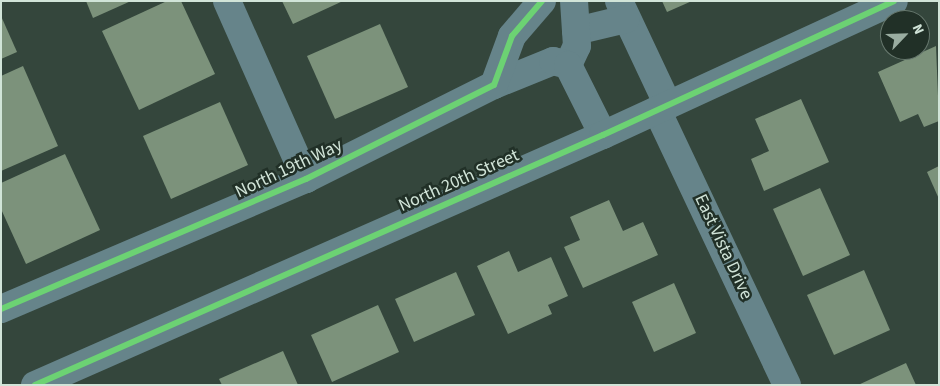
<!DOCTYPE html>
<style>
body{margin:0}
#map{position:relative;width:940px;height:386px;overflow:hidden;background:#34463c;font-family:"Source Sans 3",sans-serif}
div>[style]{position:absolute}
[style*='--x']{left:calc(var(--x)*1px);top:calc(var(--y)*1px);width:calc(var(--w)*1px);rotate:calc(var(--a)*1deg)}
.building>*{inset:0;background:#7c927b}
.minor>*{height:28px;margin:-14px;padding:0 14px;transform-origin:14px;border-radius:14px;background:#66848a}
.tertiary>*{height:28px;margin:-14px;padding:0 14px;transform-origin:14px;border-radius:14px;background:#66848a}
.cycleway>*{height:6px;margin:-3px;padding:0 3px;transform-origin:3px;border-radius:3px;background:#6cd273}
span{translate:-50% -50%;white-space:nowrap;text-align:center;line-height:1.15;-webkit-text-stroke:5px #213027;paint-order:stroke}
.street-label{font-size:18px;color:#d1e4d8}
.frame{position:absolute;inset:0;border:2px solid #d1e4d8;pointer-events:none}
.north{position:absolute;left:880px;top:10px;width:50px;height:50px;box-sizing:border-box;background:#213027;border:1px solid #67786e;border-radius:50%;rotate:66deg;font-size:14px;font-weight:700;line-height:20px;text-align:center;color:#d1e4d8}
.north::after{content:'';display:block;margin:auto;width:18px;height:22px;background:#9aada1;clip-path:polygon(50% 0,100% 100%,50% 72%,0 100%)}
</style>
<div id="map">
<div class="building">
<i style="clip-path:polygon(86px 1px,131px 1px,93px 18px)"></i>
<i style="clip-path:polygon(167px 1px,181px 1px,215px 74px,139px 110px,102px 31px)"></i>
<i style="clip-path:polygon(282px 1px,343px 1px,293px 24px)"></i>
<i style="clip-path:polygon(662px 1px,692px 1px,667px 12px)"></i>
<i style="clip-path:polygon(1px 16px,17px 52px,1px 59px)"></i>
<i style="clip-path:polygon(380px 24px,408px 87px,335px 119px,307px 56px)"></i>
<i style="clip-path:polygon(936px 46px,939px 121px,924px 127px,918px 114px,900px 122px,878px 72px)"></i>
<i style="clip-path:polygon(23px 66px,58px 146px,1px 171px,1px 76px)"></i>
<i style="clip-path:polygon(801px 99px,829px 162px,764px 191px,751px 159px,769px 151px,755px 119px)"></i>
<i style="clip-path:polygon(220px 102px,248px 165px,171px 199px,143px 136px)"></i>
<i style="clip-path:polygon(65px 154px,100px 230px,26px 264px,1px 209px,1px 183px)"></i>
<i style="clip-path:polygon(939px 166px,939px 199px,927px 172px)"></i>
<i style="clip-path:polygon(820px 188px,850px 255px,803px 276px,773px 209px)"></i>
<i style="clip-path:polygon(609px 200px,623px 231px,643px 222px,658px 255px,583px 288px,564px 247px,580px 240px,570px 217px)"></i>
<i style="clip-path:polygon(509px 251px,518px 272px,551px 257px,568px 296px,548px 305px,552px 314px,508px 334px,477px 266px)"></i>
<i style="clip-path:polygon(864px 270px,890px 330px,834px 355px,807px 295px)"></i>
<i style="clip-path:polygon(456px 272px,475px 315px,414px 342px,395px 299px)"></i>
<i style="clip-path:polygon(674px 283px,696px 333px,654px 352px,632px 302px)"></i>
<i style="clip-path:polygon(378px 305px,399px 352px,332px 382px,311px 335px)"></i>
<i style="clip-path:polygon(283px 351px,298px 385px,222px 385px,219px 379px)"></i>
<i style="clip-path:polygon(906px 363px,916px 385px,858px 385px)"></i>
</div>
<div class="minor">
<i style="--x:227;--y:1;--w:195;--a:66.1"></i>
<i style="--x:619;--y:1;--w:115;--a:64.8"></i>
<i style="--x:576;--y:31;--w:51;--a:-13.5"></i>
<i style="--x:568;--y:65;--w:21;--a:-65"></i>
<i style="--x:577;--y:46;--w:45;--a:-93.8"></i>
<i style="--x:494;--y:85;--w:64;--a:-22.1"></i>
<i style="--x:553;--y:61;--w:16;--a:15"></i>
<i style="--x:568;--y:65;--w:78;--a:63.4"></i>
<i style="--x:657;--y:110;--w:304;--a:64.7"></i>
<i style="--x:1;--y:309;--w:332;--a:-23.1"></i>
<i style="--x:306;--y:179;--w:210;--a:-26.6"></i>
<i style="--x:494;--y:85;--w:52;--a:-69.8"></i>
<i style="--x:512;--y:36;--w:46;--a:-49.4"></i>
</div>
<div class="tertiary">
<i style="--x:35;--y:385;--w:621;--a:-23.76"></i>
<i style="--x:603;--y:135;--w:320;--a:-24.7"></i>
</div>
<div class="cycleway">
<i style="--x:1;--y:309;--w:332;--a:-23.1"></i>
<i style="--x:306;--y:179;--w:210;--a:-26.6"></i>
<i style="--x:494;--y:85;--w:52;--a:-69.8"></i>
<i style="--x:512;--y:36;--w:46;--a:-49.4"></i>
<i style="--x:35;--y:385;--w:621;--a:-23.76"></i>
<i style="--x:603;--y:135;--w:320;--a:-24.7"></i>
</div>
<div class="street-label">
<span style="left:289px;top:169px;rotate:-25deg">North 19th Way</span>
<span style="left:459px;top:181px;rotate:-24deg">North 20th Street</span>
<span style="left:723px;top:247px;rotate:65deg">East Vista Drive</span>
</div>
<div class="frame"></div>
<div class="north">N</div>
</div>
